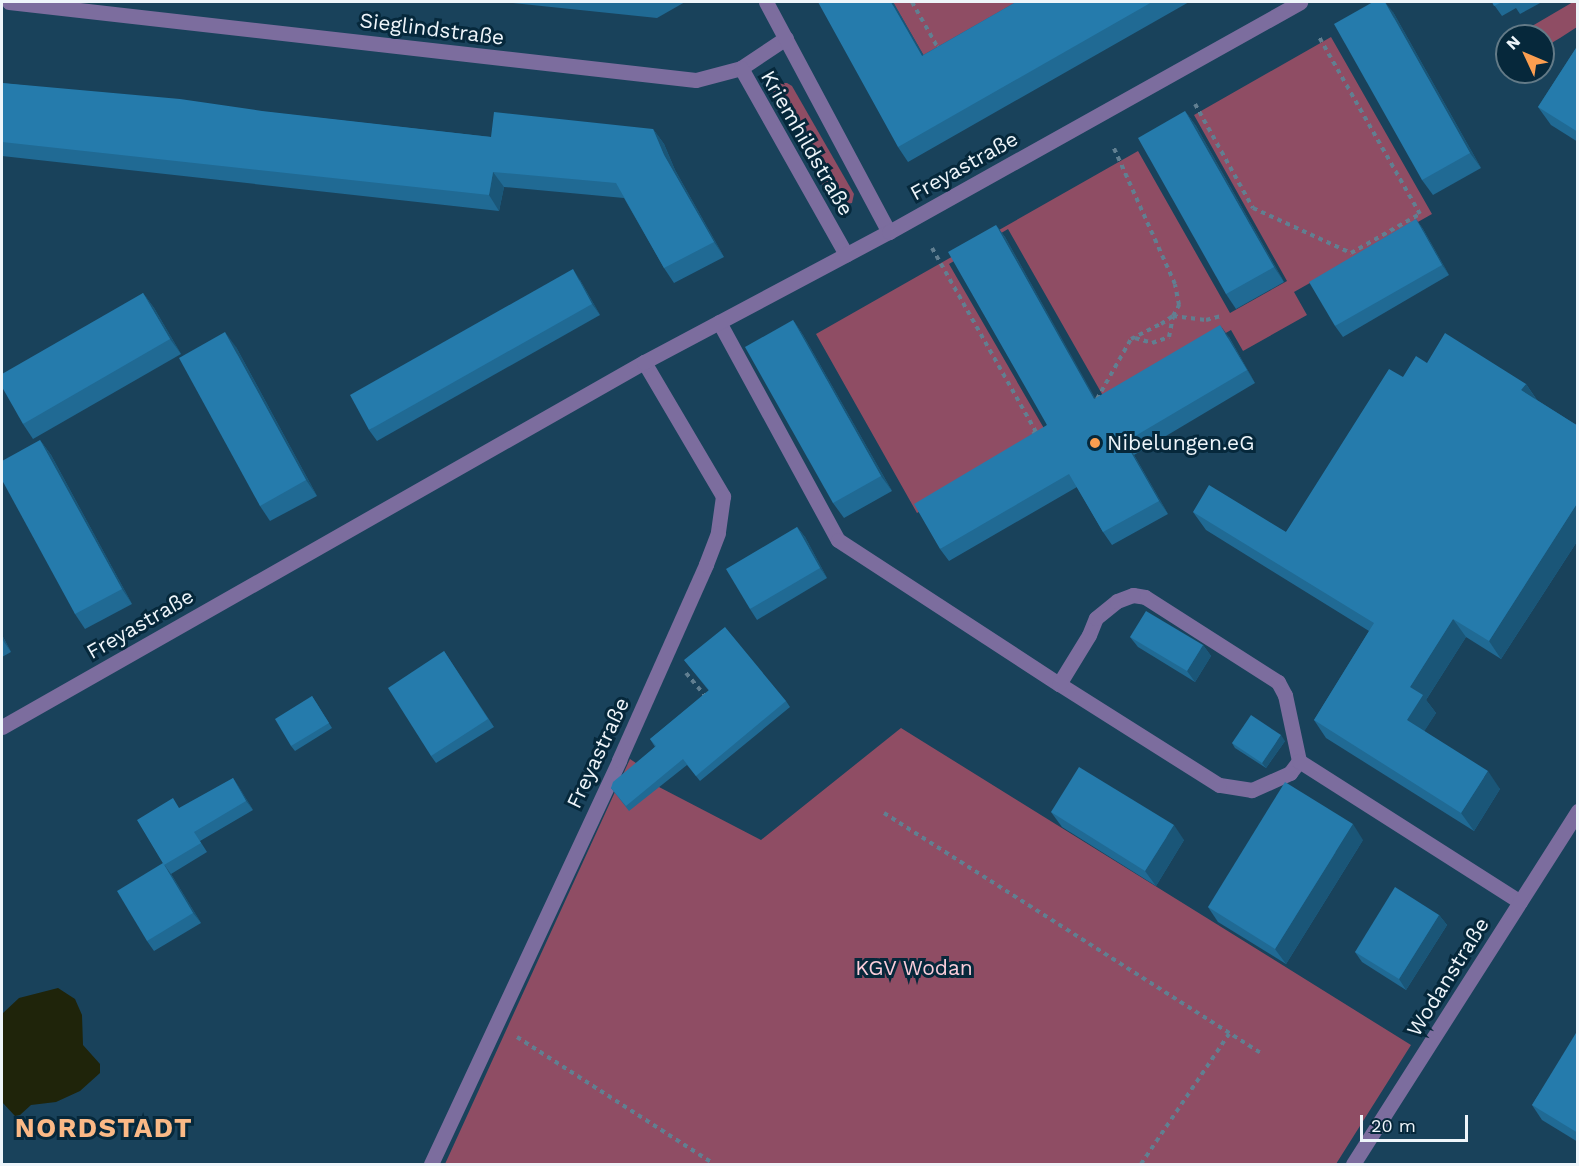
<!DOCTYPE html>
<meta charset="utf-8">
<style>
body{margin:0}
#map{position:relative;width:1579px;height:1166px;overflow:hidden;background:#19425b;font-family:"Work Sans",sans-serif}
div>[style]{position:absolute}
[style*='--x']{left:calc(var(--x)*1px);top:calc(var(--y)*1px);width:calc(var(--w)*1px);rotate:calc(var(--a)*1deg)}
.green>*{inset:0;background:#8f4d64}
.water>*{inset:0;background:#1f240a}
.path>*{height:4px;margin-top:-2px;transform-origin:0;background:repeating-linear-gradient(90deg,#617f91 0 4.5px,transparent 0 9px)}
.service>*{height:15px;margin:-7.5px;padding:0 7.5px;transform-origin:7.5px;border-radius:7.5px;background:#7c6d9e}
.minor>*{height:15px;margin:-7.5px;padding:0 7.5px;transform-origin:7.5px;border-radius:7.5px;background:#7c6d9e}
.wall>*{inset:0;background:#206a94}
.shaded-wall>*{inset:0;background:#1a5678}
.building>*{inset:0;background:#257bac}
.dots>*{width:16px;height:16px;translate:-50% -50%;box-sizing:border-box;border:3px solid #06283b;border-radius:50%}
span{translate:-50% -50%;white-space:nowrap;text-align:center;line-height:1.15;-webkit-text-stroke:6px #06283b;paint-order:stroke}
.street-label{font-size:21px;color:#eef5fa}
.poi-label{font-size:21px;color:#eef5fa}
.left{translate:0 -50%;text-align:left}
.park-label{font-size:21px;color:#fbcdda}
.district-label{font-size:27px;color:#fab986;font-weight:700;letter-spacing:1.5px}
.frame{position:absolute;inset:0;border:3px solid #eef5fa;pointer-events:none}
.north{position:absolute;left:1495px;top:24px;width:60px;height:60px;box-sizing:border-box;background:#06283b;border:2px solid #637a87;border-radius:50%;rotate:314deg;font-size:16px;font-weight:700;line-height:24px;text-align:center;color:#eef5fa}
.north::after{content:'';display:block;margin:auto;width:21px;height:27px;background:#fb9e50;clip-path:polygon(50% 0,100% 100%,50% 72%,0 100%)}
.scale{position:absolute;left:1360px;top:1115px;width:108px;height:27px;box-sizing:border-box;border:3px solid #eef5fa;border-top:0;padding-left:8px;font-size:18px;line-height:21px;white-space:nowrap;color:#eef5fa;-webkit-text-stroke:4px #06283b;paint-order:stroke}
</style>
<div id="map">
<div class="green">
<i style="clip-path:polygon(893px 2px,1052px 2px,932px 70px)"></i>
<i style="clip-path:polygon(1573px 2px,1577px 2px,1577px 27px,1560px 38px,1543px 48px,1543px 36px,1515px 36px)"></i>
<i style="clip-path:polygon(1331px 37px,1432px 214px,1294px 292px,1307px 315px,1243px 351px,1231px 330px,1106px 401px,1008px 229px,949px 264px,1049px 437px,917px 513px,816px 334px,1138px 151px,1230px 313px,1287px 281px,1194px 115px)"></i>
<i style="clip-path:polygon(777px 83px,787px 83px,792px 86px,854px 194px,852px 203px,840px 205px,830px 198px,775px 99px,773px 92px)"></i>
<i style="clip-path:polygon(901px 728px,1411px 1045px,1336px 1164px,445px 1164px,630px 759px,642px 767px,659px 787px,761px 840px)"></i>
</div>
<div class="water">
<i style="clip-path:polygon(58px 988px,75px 999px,82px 1015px,83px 1045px,100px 1064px,100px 1073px,80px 1091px,56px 1102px,31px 1105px,20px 1115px,15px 1116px,2px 1102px,2px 1014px,19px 998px)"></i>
</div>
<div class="path">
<i style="--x:912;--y:2;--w:53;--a:60.5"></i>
<i style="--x:938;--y:48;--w:2;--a:-27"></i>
<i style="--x:1195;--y:104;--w:119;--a:60.9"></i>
<i style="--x:1253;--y:208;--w:108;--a:24.7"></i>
<i style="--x:1351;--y:253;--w:79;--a:-29.5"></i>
<i style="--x:1420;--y:214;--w:204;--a:-119.7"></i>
<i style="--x:932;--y:248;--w:211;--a:60.5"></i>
<i style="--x:1036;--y:432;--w:4;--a:146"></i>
<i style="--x:1135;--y:338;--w:18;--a:16"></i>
<i style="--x:1152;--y:343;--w:18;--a:-19"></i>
<i style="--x:1169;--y:337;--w:21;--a:-79"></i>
<i style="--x:1173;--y:316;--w:33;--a:7"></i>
<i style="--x:1206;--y:320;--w:16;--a:-15"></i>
<i style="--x:1097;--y:399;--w:69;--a:-60.5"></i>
<i style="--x:1131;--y:339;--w:34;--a:-27"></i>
<i style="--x:1161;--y:324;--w:14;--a:-34"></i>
<i style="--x:1173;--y:316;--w:13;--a:-61"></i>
<i style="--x:1179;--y:305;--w:21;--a:-101"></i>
<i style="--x:1175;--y:284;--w:149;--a:-114.2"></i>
<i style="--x:686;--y:673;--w:31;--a:50"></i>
<i style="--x:884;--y:813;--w:447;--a:32.5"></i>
<i style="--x:517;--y:1037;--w:234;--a:32.8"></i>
<i style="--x:1141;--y:1164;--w:157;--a:-55.9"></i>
</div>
<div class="service">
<i style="--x:719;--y:322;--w:248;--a:61.4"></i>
<i style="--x:838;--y:540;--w:264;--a:33.1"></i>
<i style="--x:1133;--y:595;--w:12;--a:9"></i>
<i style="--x:1145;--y:597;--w:158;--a:32.6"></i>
<i style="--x:1278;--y:682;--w:15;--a:62"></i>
<i style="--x:1285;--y:695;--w:67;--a:78"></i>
<i style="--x:1299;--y:761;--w:15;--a:127"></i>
<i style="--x:1290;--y:773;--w:42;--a:155.9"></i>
<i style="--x:1252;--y:790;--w:33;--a:-171"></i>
<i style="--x:1219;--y:785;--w:189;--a:-147.7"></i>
<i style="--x:1059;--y:684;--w:57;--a:-58.5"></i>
<i style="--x:1089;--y:635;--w:18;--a:-68"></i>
<i style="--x:1096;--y:618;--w:27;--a:-39"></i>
<i style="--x:1117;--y:601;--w:17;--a:-21"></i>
<i style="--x:1299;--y:761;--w:262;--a:32.5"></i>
<i style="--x:431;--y:1164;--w:446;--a:-65"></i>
<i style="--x:619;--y:760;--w:214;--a:-66"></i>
</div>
<div class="minor">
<i style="--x:9;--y:2;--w:691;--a:6.48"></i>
<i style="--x:696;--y:80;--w:47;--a:-14.9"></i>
<i style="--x:741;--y:68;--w:54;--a:-33.7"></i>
<i style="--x:766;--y:2;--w:261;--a:61.9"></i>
<i style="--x:741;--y:68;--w:214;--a:60.6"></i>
<i style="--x:644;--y:362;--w:156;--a:59.5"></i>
<i style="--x:723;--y:496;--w:37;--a:98"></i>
<i style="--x:718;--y:533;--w:34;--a:111"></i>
<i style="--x:2;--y:727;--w:739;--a:-29.62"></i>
<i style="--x:644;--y:362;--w:277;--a:-28"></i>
<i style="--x:889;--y:232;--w:471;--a:-29.2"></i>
<i style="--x:1353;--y:1164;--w:419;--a:-57.5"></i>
</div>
<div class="wall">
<i style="clip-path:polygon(503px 2px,685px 2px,657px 18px)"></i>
<i style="clip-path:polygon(893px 2px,923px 55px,1016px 2px,1189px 2px,908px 162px,898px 147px)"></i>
<i style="clip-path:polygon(1492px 2px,1542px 2px,1520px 14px,1516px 8px,1502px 16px)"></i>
<i style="clip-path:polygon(1393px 12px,1481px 168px,1433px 195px,1422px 180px)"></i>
<i style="clip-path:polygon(1578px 45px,1578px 142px,1551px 125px,1538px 107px)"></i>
<i style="clip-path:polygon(2px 83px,491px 137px,653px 129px,664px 144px,675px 170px,724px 257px,674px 283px,664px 268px,624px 198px,504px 187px,499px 211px,2px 156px)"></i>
<i style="clip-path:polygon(1185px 111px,1196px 126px,1284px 282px,1236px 309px,1226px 294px)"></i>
<i style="clip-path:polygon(1416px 219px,1423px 229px,1449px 275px,1343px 337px,1335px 326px)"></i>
<i style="clip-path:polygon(996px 225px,1005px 237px,1095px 399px,1229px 337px,1255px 383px,1134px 455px,1168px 514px,1112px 545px,1103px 532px,1077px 487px,949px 561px,940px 549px,1047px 425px)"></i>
<i style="clip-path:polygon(580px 280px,600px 315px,377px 441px,369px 430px)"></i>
<i style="clip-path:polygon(143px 293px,154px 308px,181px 354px,33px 439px,23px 424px)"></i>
<i style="clip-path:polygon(793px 320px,803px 335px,892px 491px,844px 518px,833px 503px)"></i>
<i style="clip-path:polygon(236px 347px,317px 496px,270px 521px,260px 506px)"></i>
<i style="clip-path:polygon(1427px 363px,1526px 384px,1537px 400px,1578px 426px,1578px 540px,1501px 659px,1466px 637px,1426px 700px,1436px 713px,1424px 731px,1500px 789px,1474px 831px,1326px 738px,1314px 720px,1369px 631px,1206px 530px,1193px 512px,1286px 532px,1403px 377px)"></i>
<i style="clip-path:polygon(40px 440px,51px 455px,132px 604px,85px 629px,75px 614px)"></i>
<i style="clip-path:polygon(797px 527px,805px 537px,827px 578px,757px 620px,750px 609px)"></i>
<i style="clip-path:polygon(2px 635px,11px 652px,2px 657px)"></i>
<i style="clip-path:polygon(1130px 637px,1203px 645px,1211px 656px,1195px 682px,1138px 647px)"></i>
<i style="clip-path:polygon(444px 651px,494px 727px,436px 763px,431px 756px)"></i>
<i style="clip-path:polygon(684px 660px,786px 701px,790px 707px,700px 781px,687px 765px,629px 811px,611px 788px,655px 747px,650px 739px,709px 691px)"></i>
<i style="clip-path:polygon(312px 696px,332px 728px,295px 751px,291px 746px)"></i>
<i style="clip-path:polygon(1285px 741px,1266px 768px,1235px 748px,1232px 743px)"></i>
<i style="clip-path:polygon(233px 778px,253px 810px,200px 841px,207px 852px,171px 874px,201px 923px,154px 951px,147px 941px,163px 863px)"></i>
<i style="clip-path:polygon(1051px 812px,1184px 840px,1156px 886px,1062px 827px)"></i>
<i style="clip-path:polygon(1363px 840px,1286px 964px,1218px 922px,1208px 907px)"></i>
<i style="clip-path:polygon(1439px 915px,1447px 925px,1406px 990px,1362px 962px,1355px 952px)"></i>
<i style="clip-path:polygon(1578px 1034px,1578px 1142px,1542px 1120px,1532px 1105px)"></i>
</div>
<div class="shaded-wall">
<i style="clip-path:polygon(891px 2px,893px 2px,932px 70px,922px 56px)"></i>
<i style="clip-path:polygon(1385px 2px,1393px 12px,1481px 168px,1470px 153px)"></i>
<i style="clip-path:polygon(1185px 111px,1196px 126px,1284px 282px,1274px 267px)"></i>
<i style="clip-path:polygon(653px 129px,664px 144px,675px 170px,724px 257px,714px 242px,664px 155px)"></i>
<i style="clip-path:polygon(493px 172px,504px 187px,499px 211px,489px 195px)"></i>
<i style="clip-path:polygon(1416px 219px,1423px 229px,1449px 275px,1442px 265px)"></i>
<i style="clip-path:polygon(996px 225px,1005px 237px,1103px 412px,1094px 399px)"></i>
<i style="clip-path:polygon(573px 269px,580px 280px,600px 315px,592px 304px)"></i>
<i style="clip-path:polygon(143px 293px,154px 308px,181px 354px,170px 339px)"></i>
<i style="clip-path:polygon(793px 320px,803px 335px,892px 491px,881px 476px)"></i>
<i style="clip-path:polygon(1220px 325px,1229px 337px,1255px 383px,1247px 370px)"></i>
<i style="clip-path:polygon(225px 332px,236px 347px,317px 496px,306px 480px)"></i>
<i style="clip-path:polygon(1526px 384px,1538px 402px,1521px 390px)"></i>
<i style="clip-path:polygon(40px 440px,51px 455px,132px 604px,122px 589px)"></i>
<i style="clip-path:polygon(1125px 442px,1134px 455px,1168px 514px,1159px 501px)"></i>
<i style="clip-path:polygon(1578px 502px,1578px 540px,1501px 659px,1489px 641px)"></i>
<i style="clip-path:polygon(797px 527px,805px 537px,827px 578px,820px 568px)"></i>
<i style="clip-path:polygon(1453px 619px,1466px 637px,1426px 700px,1436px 713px,1420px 738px,1407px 720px,1410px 687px)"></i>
<i style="clip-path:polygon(2px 635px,11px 652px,4px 642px,2px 638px)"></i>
<i style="clip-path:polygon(1203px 645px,1211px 656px,1195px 682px,1187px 671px)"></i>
<i style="clip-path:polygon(1281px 735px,1285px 741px,1266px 768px,1262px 763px)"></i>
<i style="clip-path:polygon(1488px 771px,1500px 789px,1474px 831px,1461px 813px)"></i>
<i style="clip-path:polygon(233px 778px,239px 787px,253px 810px,246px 801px)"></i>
<i style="clip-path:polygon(1353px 824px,1363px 840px,1286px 964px,1275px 949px)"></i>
<i style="clip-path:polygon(1174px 825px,1184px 840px,1156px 886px,1145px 871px)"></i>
<i style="clip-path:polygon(163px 863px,171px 874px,201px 923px,193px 913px)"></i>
<i style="clip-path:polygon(1439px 915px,1447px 925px,1406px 990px,1399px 979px)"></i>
</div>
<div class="building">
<i style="clip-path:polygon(631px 2px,649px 2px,646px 3px)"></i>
<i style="clip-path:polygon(818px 2px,891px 2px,922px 56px,1016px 2px,1152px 2px,898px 147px)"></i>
<i style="clip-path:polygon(1373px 2px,1385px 2px,1470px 153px,1422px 180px,1334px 24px)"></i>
<i style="clip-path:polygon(1492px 2px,1502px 2px,1494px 6px)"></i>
<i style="clip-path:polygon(1578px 45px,1578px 132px,1538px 107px)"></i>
<i style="clip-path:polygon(2px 83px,180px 99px,262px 111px,491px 137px,494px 112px,653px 129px,664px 155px,714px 242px,664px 268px,616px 183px,493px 172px,489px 195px,2px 142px)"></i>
<i style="clip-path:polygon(1185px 111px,1274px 267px,1226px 294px,1138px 138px)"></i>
<i style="clip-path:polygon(1416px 219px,1442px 265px,1335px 326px,1309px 282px)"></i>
<i style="clip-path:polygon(996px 225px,1094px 399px,1220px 325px,1247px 370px,1125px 442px,1159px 501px,1103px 532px,1069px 474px,940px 549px,914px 504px,1047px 425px,948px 252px)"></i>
<i style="clip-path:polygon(573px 269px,592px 304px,369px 430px,350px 395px)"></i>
<i style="clip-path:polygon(143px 293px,170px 339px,23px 424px,2px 387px,2px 374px)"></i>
<i style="clip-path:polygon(793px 320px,881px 476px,833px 503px,745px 347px)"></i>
<i style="clip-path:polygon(225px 332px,306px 480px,260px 506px,179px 358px)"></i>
<i style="clip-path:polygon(1445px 333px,1526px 384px,1521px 390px,1578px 426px,1578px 502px,1489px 641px,1453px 619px,1410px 687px,1423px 695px,1407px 720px,1488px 771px,1461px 813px,1314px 720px,1374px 623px,1193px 512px,1209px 485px,1286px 532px,1389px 369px,1403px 377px,1416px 356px,1427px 363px)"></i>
<i style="clip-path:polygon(40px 440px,122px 589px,75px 614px,2px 480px,2px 461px)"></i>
<i style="clip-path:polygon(797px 527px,820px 568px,750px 609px,726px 569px)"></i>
<i style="clip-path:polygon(1146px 611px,1203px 645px,1187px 671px,1130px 637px)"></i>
<i style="clip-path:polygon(725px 627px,786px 701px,696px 776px,683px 759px,626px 806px,611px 788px,613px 782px,656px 746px,650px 739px,709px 690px,684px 660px)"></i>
<i style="clip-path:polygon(444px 651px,488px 719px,431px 756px,388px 688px)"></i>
<i style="clip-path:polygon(312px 696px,329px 723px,291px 746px,275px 719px)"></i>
<i style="clip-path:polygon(1251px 715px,1281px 735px,1262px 763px,1232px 743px)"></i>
<i style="clip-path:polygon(1079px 767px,1174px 825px,1145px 871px,1051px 812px)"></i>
<i style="clip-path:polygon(233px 778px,246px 801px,194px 832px,201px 843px,164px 865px,137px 820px,173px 798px,179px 808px)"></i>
<i style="clip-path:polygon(1285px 782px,1353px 824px,1275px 949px,1208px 907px)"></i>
<i style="clip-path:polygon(163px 863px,193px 913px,147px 941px,117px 891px)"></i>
<i style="clip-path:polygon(1395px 887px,1439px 915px,1399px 979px,1355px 952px)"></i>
<i style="clip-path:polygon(1576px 1033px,1578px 1034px,1578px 1133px,1532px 1105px)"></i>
</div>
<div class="dots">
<i style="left:1095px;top:443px;background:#fb9e50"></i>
</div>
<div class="street-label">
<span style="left:432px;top:29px;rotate:7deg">Sieglindstraße</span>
<span style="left:807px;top:143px;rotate:60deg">Kriemhildstraße</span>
<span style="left:964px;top:166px;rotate:-29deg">Freyastraße</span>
<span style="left:140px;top:624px;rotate:-30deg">Freyastraße</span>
<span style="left:598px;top:753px;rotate:-65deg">Freyastraße</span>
<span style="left:1448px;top:977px;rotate:-58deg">Wodanstraße</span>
</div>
<div class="poi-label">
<span class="left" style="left:1107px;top:443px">Nibelungen.eG</span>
</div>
<div class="park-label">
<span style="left:914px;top:968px">KGV Wodan</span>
</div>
<div class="district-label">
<span style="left:104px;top:1129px">NORDSTADT</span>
</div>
<div class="frame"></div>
<div class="north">N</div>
<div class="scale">20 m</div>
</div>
